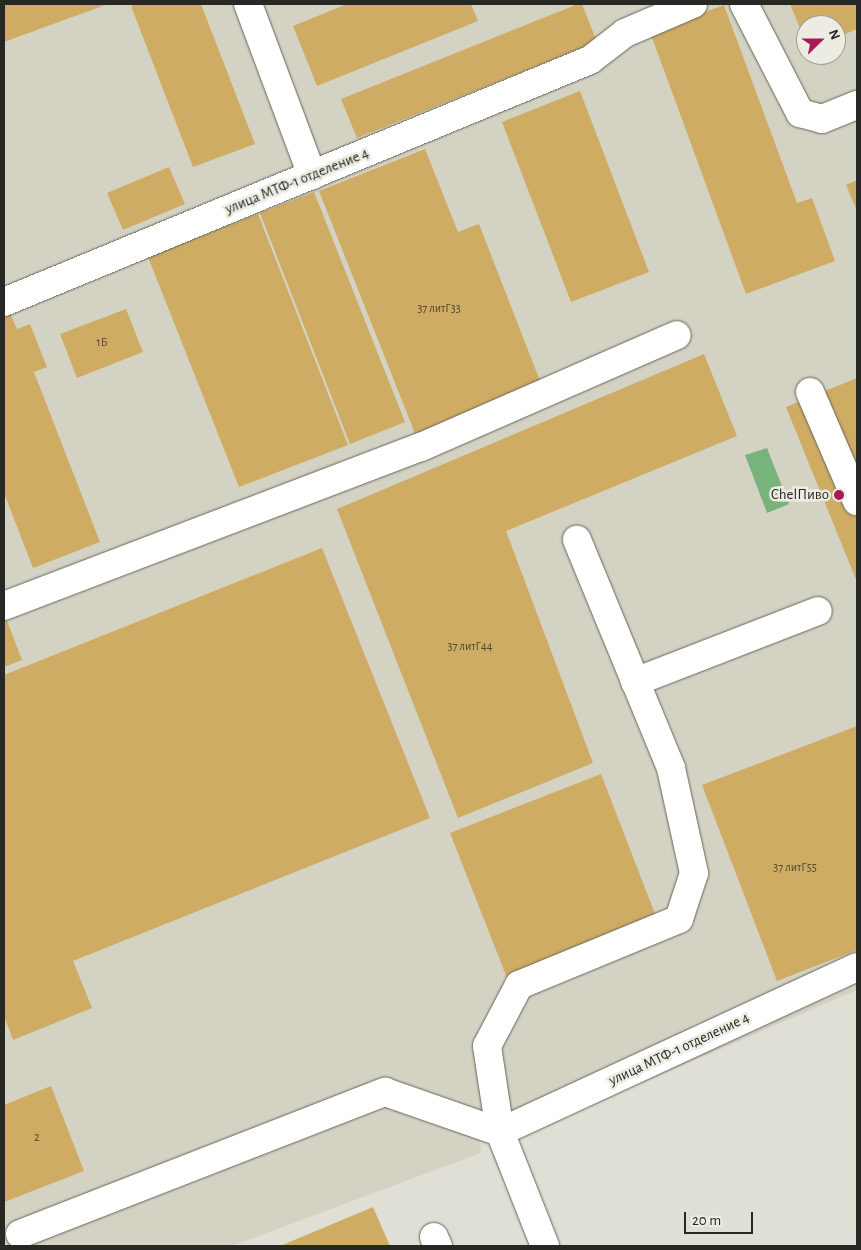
<!DOCTYPE html>
<meta charset="utf-8">
<style>
body{margin:0}
#map{position:relative;width:861px;height:1250px;overflow:hidden;background:#e0dfd5;font-family:"Alegreya Sans",sans-serif}
div>[style]{position:absolute}
[style*='--x']{left:calc(var(--x)*1px);top:calc(var(--y)*1px);width:calc(var(--w)*1px);rotate:calc(var(--a)*1deg)}
.built>*{inset:0;background:#d4d3c3}
.water>*{inset:0;background:#79b37c}
.building>*{inset:0;background:#cfac64}
.roads{filter:drop-shadow(0 0 1px #64645b) drop-shadow(0 0 1px #64645b)}
.minor>*{height:28px;margin:-14px;padding:0 14px;transform-origin:14px;border-radius:14px;background:#fff}
.dots>*{width:14px;height:14px;translate:-50% -50%;box-sizing:border-box;border:2px solid #edece2;border-radius:50%}
span{translate:-50% -50%;white-space:nowrap;text-align:center;line-height:1.15;-webkit-text-stroke:5px #edece2;paint-order:stroke}
.number-label{font-size:12px;color:#514833}
.number-label span{-webkit-text-stroke-width:0}
.street-label{font-size:15px;color:#272723}
.poi-label{font-size:15px;color:#272723}
.right{translate:-100% -50%;text-align:right}
.frame{position:absolute;inset:0;border:5px solid #272723;pointer-events:none}
.north{position:absolute;left:796px;top:15px;width:50px;height:50px;box-sizing:border-box;background:#edece2;border:1px solid #9e9d96;border-radius:50%;rotate:68deg;font-size:14px;font-weight:700;line-height:20px;text-align:center;color:#272723}
.north::after{content:'';display:block;margin:auto;width:18px;height:22px;background:#a91a56;clip-path:polygon(50% 0,100% 100%,50% 72%,0 100%)}
.scale{position:absolute;left:684px;top:1212px;width:69px;height:22px;box-sizing:border-box;border:2px solid #272723;border-top:0;padding-left:6px;font-size:15px;line-height:18px;white-space:nowrap;color:#272723;-webkit-text-stroke:4px #edece2;paint-order:stroke}
</style>
<div id="map">
<div class="built">
<i style="clip-path:polygon(evenodd,4px 4px,857px 4px,857px 990px,526px 1133px,479px 1115px,481px 1153px,232px 1246px,4px 1246px,4px 4px,806px 25px,836px 25px,836px 55px,806px 55px,806px 25px)"></i>
</div>
<div class="water">
<i style="clip-path:polygon(767px 448px,789px 504px,767px 513px,745px 455px)"></i>
</div>
<div class="building">
<i style="clip-path:polygon(4px 4px,108px 4px,4px 42px)"></i>
<i style="clip-path:polygon(137px 4px,201px 4px,255px 144px,193px 167px,131px 6px)"></i>
<i style="clip-path:polygon(347px 4px,471px 4px,478px 21px,317px 86px,293px 26px)"></i>
<i style="clip-path:polygon(578px 4px,582px 4px,597px 42px,357px 138px,341px 99px)"></i>
<i style="clip-path:polygon(790px 4px,857px 4px,857px 29px,836px 38px,836px 25px,806px 25px,806px 43px)"></i>
<i style="clip-path:polygon(724px 5px,797px 203px,812px 198px,835px 261px,746px 294px,650px 32px)"></i>
<i style="clip-path:polygon(580px 91px,649px 272px,571px 302px,502px 122px)"></i>
<i style="clip-path:polygon(425px 149px,458px 232px,479px 224px,542px 386px,416px 436px,319px 191px)"></i>
<i style="clip-path:polygon(169px 167px,185px 204px,123px 230px,107px 193px)"></i>
<i style="clip-path:polygon(857px 180px,857px 211px,846px 185px)"></i>
<i style="clip-path:polygon(314px 192px,405px 422px,350px 444px,260px 213px)"></i>
<i style="clip-path:polygon(258px 214px,348px 445px,239px 487px,148px 257px)"></i>
<i style="clip-path:polygon(126px 309px,143px 352px,77px 378px,60px 334px)"></i>
<i style="clip-path:polygon(10px 313px,17px 329px,30px 324px,47px 367px,34px 372px,100px 542px,33px 568px,4px 493px,4px 315px)"></i>
<i style="clip-path:polygon(704px 354px,737px 436px,506px 531px,593px 763px,458px 818px,337px 509px)"></i>
<i style="clip-path:polygon(857px 378px,857px 582px,786px 407px)"></i>
<i style="clip-path:polygon(322px 548px,430px 818px,73px 961px,92px 1008px,13px 1040px,4px 1016px,4px 675px)"></i>
<i style="clip-path:polygon(4px 613px,22px 660px,4px 667px)"></i>
<i style="clip-path:polygon(857px 726px,857px 950px,777px 981px,702px 785px)"></i>
<i style="clip-path:polygon(601px 774px,657px 919px,507px 978px,450px 833px)"></i>
<i style="clip-path:polygon(51px 1086px,84px 1171px,4px 1202px,4px 1105px)"></i>
<i style="clip-path:polygon(373px 1207px,390px 1246px,280px 1246px)"></i>
</div>
<div class="roads">
<div class="minor">
<i style="--x:248;--y:4;--w:183;--a:69.5"></i>
<i style="--x:744;--y:4;--w:123;--a:62.8"></i>
<i style="--x:800;--y:113;--w:23;--a:15"></i>
<i style="--x:822;--y:119;--w:38;--a:-22"></i>
<i style="--x:4;--y:302;--w:634;--a:-22.44"></i>
<i style="--x:590;--y:60;--w:44;--a:-37.6"></i>
<i style="--x:625;--y:33;--w:74;--a:-23.1"></i>
<i style="--x:810;--y:392;--w:119;--a:66.7"></i>
<i style="--x:4;--y:606;--w:446;--a:-20.9"></i>
<i style="--x:421;--y:447;--w:279;--a:-23.6"></i>
<i style="--x:635;--y:682;--w:196;--a:-21.2"></i>
<i style="--x:500;--y:1132;--w:393;--a:-24.8"></i>
<i style="--x:20;--y:1234;--w:392;--a:-21.3"></i>
<i style="--x:385;--y:1092;--w:122;--a:19.2"></i>
<i style="--x:434;--y:1237;--w:10;--a:66"></i>
<i style="--x:545;--y:1246;--w:123;--a:-111.5"></i>
<i style="--x:500;--y:1132;--w:87;--a:-98.6"></i>
<i style="--x:487;--y:1046;--w:69;--a:-62.3"></i>
<i style="--x:519;--y:985;--w:173;--a:-22.4"></i>
<i style="--x:679;--y:919;--w:48;--a:-71.9"></i>
<i style="--x:694;--y:873;--w:107;--a:-102.4"></i>
<i style="--x:671;--y:768;--w:247;--a:-112.4"></i>
</div>
</div>
<div class="dots">
<i style="left:839px;top:495px;background:#a91a56"></i>
</div>
<div class="number-label">
<span style="left:439px;top:309px">37 литГ33</span>
<span style="left:102px;top:343px">1Б</span>
<span style="left:470px;top:647px">37 литГ44</span>
<span style="left:795px;top:868px">37 литГ55</span>
<span style="left:37px;top:1138px">2</span>
</div>
<div class="street-label">
<span style="left:297px;top:181px;rotate:-22deg">улица МТФ-1 отделение 4</span>
<span style="left:679px;top:1049px;rotate:-25deg">улица МТФ-1 отделение 4</span>
</div>
<div class="poi-label">
<span class="right" style="left:829px;top:495px">ChelПиво</span>
</div>
<div class="frame"></div>
<div class="north">N</div>
<div class="scale">20 m</div>
</div>
